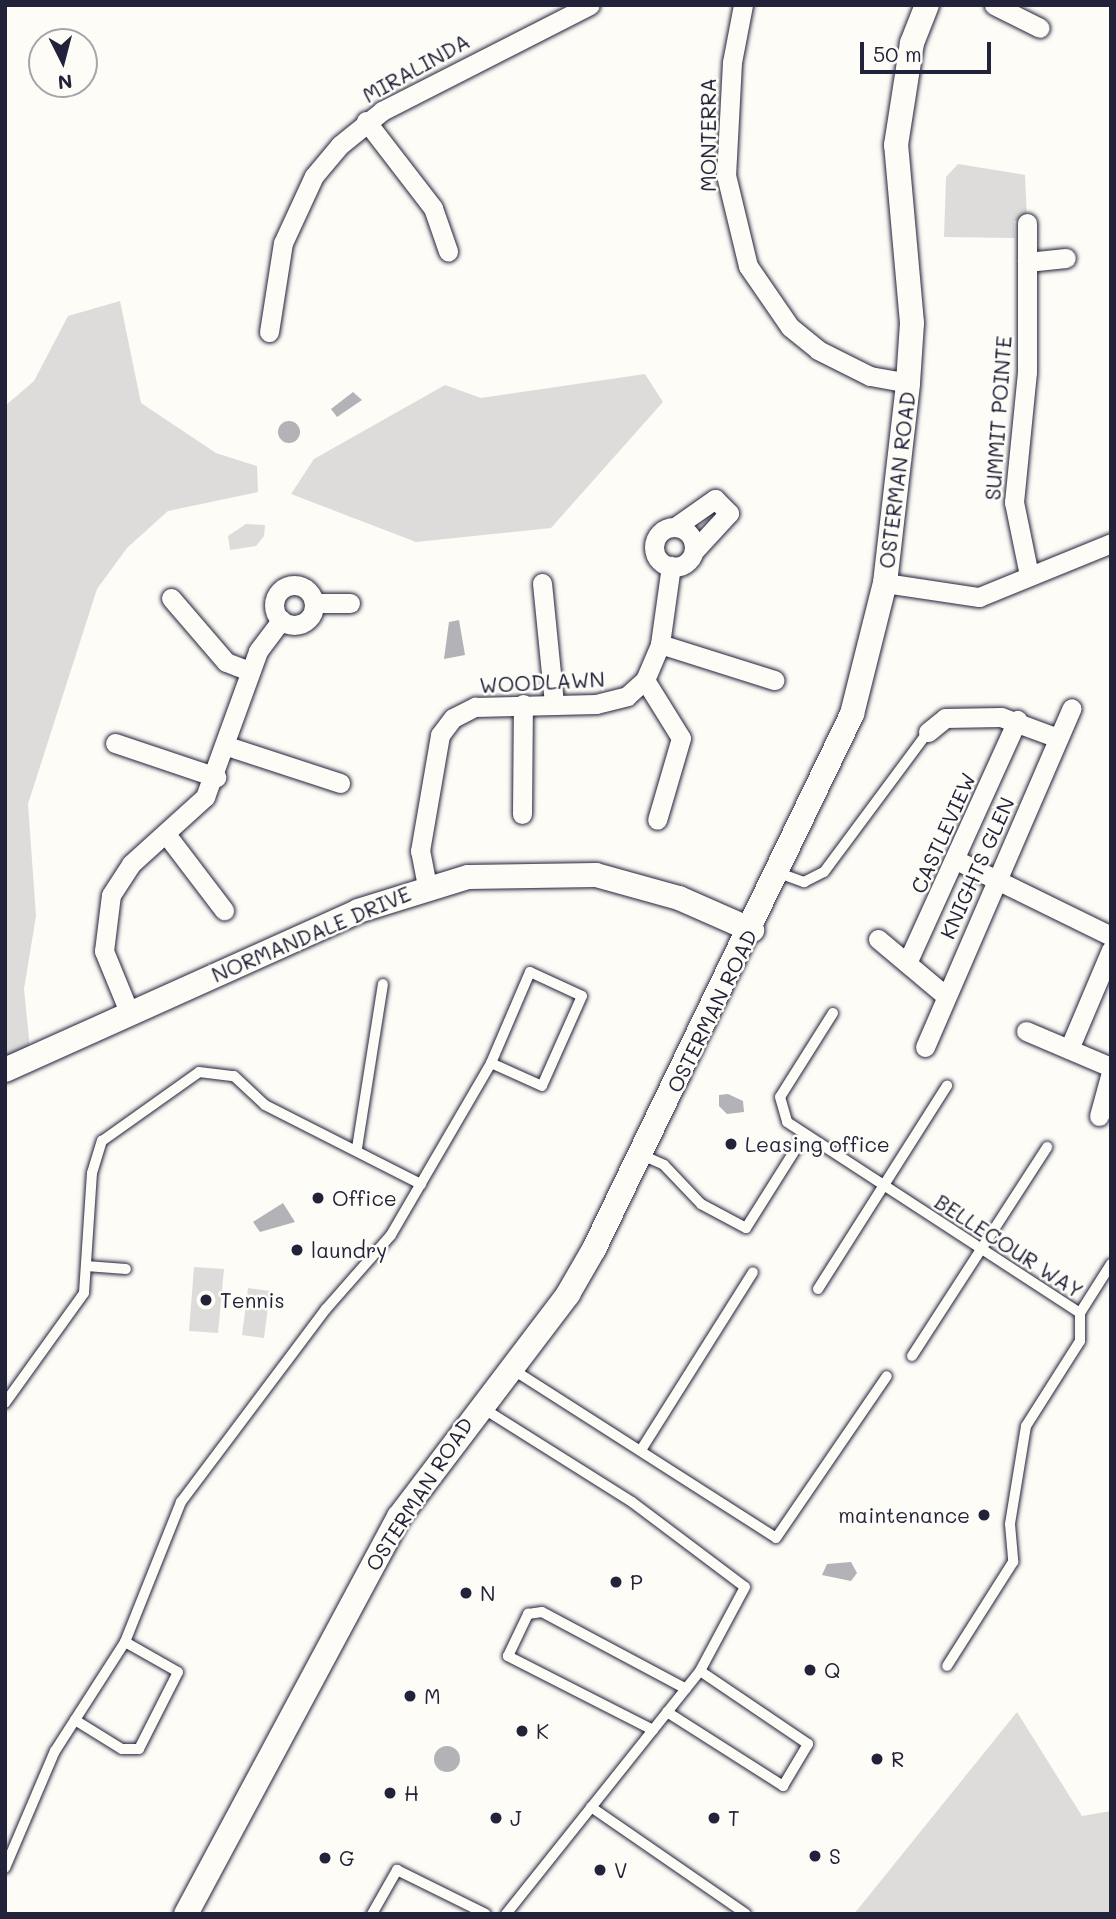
<!DOCTYPE html>
<style>
body{margin:0}
#map{position:relative;width:1116px;height:1919px;overflow:hidden;background:#fdfcf7;font-family:Mali,sans-serif}
div>[style]{position:absolute}
[style*='--x']{left:calc(var(--x)*1px);top:calc(var(--y)*1px);width:calc(var(--w)*1px);rotate:calc(var(--a)*1deg)}
.green>*{inset:0;background:#dddcdb}
.water>*{inset:0;background:#b2b2b7}
.round{border-radius:50%}
.roads{filter:drop-shadow(0 0 2px #22223b) drop-shadow(0 0 2px #22223b)}
.service>*{height:10px;margin:-5px;padding:0 5px;transform-origin:5px;border-radius:5px;background:#fdfcf7}
.minor>*{height:19px;margin:-9.5px;padding:0 9.5px;transform-origin:9.5px;border-radius:9.5px;background:#fdfcf7}
.minor>.ring{margin:-9.5px;padding:0;box-sizing:content-box;background:none;border:19px solid #fdfcf7;border-radius:50%}
.tertiary>*{height:24px;margin:-12px;padding:0 12px;transform-origin:12px;border-radius:12px;background:#fdfcf7}
.dots>*{width:19px;height:19px;translate:-50% -50%;box-sizing:border-box;border:4px solid #fdfcf7;border-radius:50%}
span{translate:-50% -50%;white-space:nowrap;text-align:center;line-height:1.15;-webkit-text-stroke:5px #fdfcf7;paint-order:stroke}
.street-label{font-size:21px;color:#22223b}
.poi-label{font-size:21px;color:#22223b}
.left{translate:0 -50%;text-align:left}
.right{translate:-100% -50%;text-align:right}
.frame{position:absolute;inset:0;border:7px solid #22223b;pointer-events:none}
.north{position:absolute;left:28px;top:28px;width:70px;height:70px;box-sizing:border-box;background:#fdfcf7;border:2px solid #a5a5ac;border-radius:50%;rotate:174deg;font-size:19px;font-weight:700;line-height:28px;text-align:center;color:#22223b}
.north::after{content:'';display:block;margin:auto;width:24px;height:32px;background:#22223b;clip-path:polygon(50% 0,100% 100%,50% 72%,0 100%)}
.scale{position:absolute;left:860px;top:42px;width:131px;height:32px;box-sizing:border-box;border:4px solid #22223b;border-top:0;padding-left:9px;font-size:21px;line-height:24px;white-space:nowrap;color:#22223b;-webkit-text-stroke:5px #fdfcf7;paint-order:stroke}
</style>
<div id="map">
<div class="green">
<i style="clip-path:polygon(958px 164px,1025px 175px,1027px 220px,1014px 221px,1015px 238px,944px 237px,946px 177px)"></i>
<i style="clip-path:polygon(120px 301px,141px 403px,216px 453px,257px 466px,258px 492px,168px 511px,127px 548px,97px 589px,28px 804px,36px 916px,24px 989px,31px 1058px,5px 1067px,5px 406px,34px 381px,68px 316px)"></i>
<i style="clip-path:polygon(645px 374px,663px 402px,551px 528px,416px 542px,291px 494px,314px 459px,445px 385px,481px 398px)"></i>
<i style="clip-path:polygon(246px 524px,265px 525px,264px 536px,256px 546px,230px 550px,228px 536px)"></i>
<i style="clip-path:polygon(194px 1267px,224px 1269px,218px 1333px,189px 1331px)"></i>
<i style="clip-path:polygon(248px 1288px,270px 1291px,264px 1338px,242px 1335px)"></i>
<i style="clip-path:polygon(1017px 1712px,1082px 1816px,1111px 1811px,1111px 1914px,854px 1914px)"></i>
</div>
<div class="water">
<i style="clip-path:polygon(353px 392px,362px 400px,337px 417px,331px 409px)"></i>
<i class="round" style="left:278px;top:421px;width:22px;height:22px"></i>
<i style="clip-path:polygon(459px 620px,465px 655px,444px 659px,449px 622px)"></i>
<i style="clip-path:polygon(728px 1094px,743px 1101px,744px 1112px,727px 1114px,719px 1106px,719px 1095px)"></i>
<i style="clip-path:polygon(283px 1203px,295px 1222px,260px 1232px,253px 1222px)"></i>
<i style="clip-path:polygon(851px 1562px,857px 1573px,851px 1581px,822px 1575px,827px 1564px)"></i>
<i class="round" style="left:434px;top:1746px;width:26px;height:26px"></i>
</div>
<div class="roads">
<div class="service">
<i style="--x:779;--y:873;--w:27;--a:20"></i>
<i style="--x:804;--y:882;--w:22;--a:-27"></i>
<i style="--x:824;--y:872;--w:174;--a:-53.4"></i>
<i style="--x:833;--y:1013;--w:99;--a:122.2"></i>
<i style="--x:780;--y:1097;--w:26;--a:74"></i>
<i style="--x:787;--y:1122;--w:350;--a:33.1"></i>
<i style="--x:1080;--y:1313;--w:28;--a:90"></i>
<i style="--x:1080;--y:1341;--w:101;--a:122.4"></i>
<i style="--x:1026;--y:1426;--w:99;--a:99.3"></i>
<i style="--x:1010;--y:1524;--w:38;--a:85"></i>
<i style="--x:1013;--y:1562;--w:123;--a:122.4"></i>
<i style="--x:357;--y:1148;--w:166;--a:-81"></i>
<i style="--x:642;--y:1155;--w:24;--a:24"></i>
<i style="--x:664;--y:1165;--w:54;--a:46.5"></i>
<i style="--x:701;--y:1204;--w:51;--a:28.1"></i>
<i style="--x:746;--y:1228;--w:109;--a:-57.8"></i>
<i style="--x:86;--y:1266;--w:40;--a:4.3"></i>
<i style="--x:818;--y:1289;--w:241;--a:-57.6"></i>
<i style="--x:1080;--y:1313;--w:58;--a:-57.7"></i>
<i style="--x:912;--y:1356;--w:249;--a:-57.1"></i>
<i style="--x:512;--y:1369;--w:313;--a:32.6"></i>
<i style="--x:776;--y:1538;--w:196;--a:-55.6"></i>
<i style="--x:5;--y:1403;--w:135;--a:-54.3"></i>
<i style="--x:84;--y:1293;--w:120;--a:-86.2"></i>
<i style="--x:92;--y:1173;--w:34;--a:-73"></i>
<i style="--x:102;--y:1141;--w:119;--a:-35.4"></i>
<i style="--x:199;--y:1072;--w:35;--a:7"></i>
<i style="--x:234;--y:1076;--w:42;--a:43.1"></i>
<i style="--x:265;--y:1105;--w:175;--a:26.9"></i>
<i style="--x:481;--y:1407;--w:178;--a:32.2"></i>
<i style="--x:632;--y:1502;--w:141;--a:37"></i>
<i style="--x:745;--y:1587;--w:95;--a:118.2"></i>
<i style="--x:700;--y:1671;--w:311;--a:128.6"></i>
<i style="--x:641;--y:1450;--w:210;--a:-57.8"></i>
<i style="--x:667;--y:1712;--w:138;--a:32.5"></i>
<i style="--x:783;--y:1786;--w:49;--a:-59.2"></i>
<i style="--x:808;--y:1744;--w:130;--a:-145.9"></i>
<i style="--x:75;--y:1720;--w:55;--a:31.7"></i>
<i style="--x:122;--y:1749;--w:17;--a:0"></i>
<i style="--x:139;--y:1749;--w:86;--a:-63.1"></i>
<i style="--x:178;--y:1672;--w:61;--a:-150.5"></i>
<i style="--x:653;--y:1730;--w:163;--a:-153"></i>
<i style="--x:508;--y:1656;--w:47;--a:-64.5"></i>
<i style="--x:528;--y:1614;--w:14;--a:-8"></i>
<i style="--x:542;--y:1612;--w:163;--a:28.1"></i>
<i style="--x:591;--y:1807;--w:188;--a:34.6"></i>
<i style="--x:5;--y:1868;--w:127;--a:-66.9"></i>
<i style="--x:55;--y:1751;--w:130;--a:-57.3"></i>
<i style="--x:125;--y:1642;--w:151;--a:-68.2"></i>
<i style="--x:181;--y:1502;--w:241;--a:-53.1"></i>
<i style="--x:326;--y:1309;--w:98;--a:-48.7"></i>
<i style="--x:391;--y:1235;--w:199;--a:-59.8"></i>
<i style="--x:491;--y:1063;--w:99;--a:-66.8"></i>
<i style="--x:530;--y:972;--w:57;--a:24.8"></i>
<i style="--x:582;--y:996;--w:98;--a:114"></i>
<i style="--x:542;--y:1086;--w:56;--a:-155.7"></i>
<i style="--x:372;--y:1914;--w:51;--a:-60.4"></i>
<i style="--x:397;--y:1870;--w:99;--a:26.3"></i>
</div>
<div class="minor">
<i style="--x:743;--y:5;--w:58;--a:100.9"></i>
<i style="--x:732;--y:62;--w:113;--a:93"></i>
<i style="--x:726;--y:175;--w:94;--a:76.4"></i>
<i style="--x:748;--y:266;--w:74;--a:55.5"></i>
<i style="--x:790;--y:327;--w:36;--a:39"></i>
<i style="--x:818;--y:350;--w:58;--a:26.6"></i>
<i style="--x:870;--y:376;--w:39;--a:10"></i>
<i style="--x:994;--y:5;--w:51;--a:26.6"></i>
<i style="--x:366;--y:121;--w:110;--a:52.4"></i>
<i style="--x:433;--y:208;--w:46;--a:70.8"></i>
<i style="--x:1027;--y:223;--w:149;--a:90"></i>
<i style="--x:1027;--y:372;--w:131;--a:95.7"></i>
<i style="--x:1014;--y:502;--w:75;--a:78.4"></i>
<i style="--x:1027;--y:262;--w:39;--a:-6"></i>
<i style="--x:269;--y:332;--w:90;--a:-81.1"></i>
<i style="--x:283;--y:243;--w:74;--a:-65.2"></i>
<i style="--x:314;--y:176;--w:40;--a:-50"></i>
<i style="--x:340;--y:145;--w:54;--a:-39"></i>
<i style="--x:382;--y:111;--w:233;--a:-27"></i>
<i style="--x:675;--y:527;--w:49;--a:-35"></i>
<i style="--x:715;--y:499;--w:20;--a:45"></i>
<i style="--x:729;--y:513;--w:52;--a:132.6"></i>
<i class="ring" style="left:654px;top:527px;width:21px;height:21px"></i>
<i style="--x:542;--y:583;--w:122;--a:84.3"></i>
<i style="--x:885;--y:583;--w:95;--a:8.5"></i>
<i style="--x:979;--y:597;--w:143;--a:-22.2"></i>
<i class="ring" style="left:274px;top:585px;width:21px;height:21px"></i>
<i style="--x:171;--y:598;--w:84;--a:49.3"></i>
<i style="--x:226;--y:662;--w:26;--a:21"></i>
<i style="--x:314;--y:603;--w:36;--a:0"></i>
<i style="--x:660;--y:644;--w:120;--a:17.5"></i>
<i style="--x:645;--y:680;--w:68;--a:58.2"></i>
<i style="--x:681;--y:738;--w:85;--a:106.3"></i>
<i style="--x:928;--y:732;--w:22;--a:-39"></i>
<i style="--x:945;--y:718;--w:56;--a:-1"></i>
<i style="--x:1001;--y:717;--w:61;--a:20.2"></i>
<i style="--x:115;--y:743;--w:107;--a:18.6"></i>
<i style="--x:227;--y:746;--w:119;--a:18.1"></i>
<i style="--x:522;--y:814;--w:110;--a:-89.5"></i>
<i style="--x:166;--y:834;--w:96;--a:52.7"></i>
<i style="--x:958;--y:861;--w:170;--a:26.1"></i>
<i style="--x:427;--y:886;--w:36;--a:-101"></i>
<i style="--x:420;--y:851;--w:118;--a:-80.2"></i>
<i style="--x:440;--y:735;--w:21;--a:-53"></i>
<i style="--x:453;--y:718;--w:25;--a:-27"></i>
<i style="--x:475;--y:707;--w:121;--a:-1.4"></i>
<i style="--x:596;--y:704;--w:32;--a:-14"></i>
<i style="--x:627;--y:696;--w:24;--a:-42"></i>
<i style="--x:645;--y:680;--w:39;--a:-67"></i>
<i style="--x:660;--y:644;--w:79;--a:-82"></i>
<i style="--x:878;--y:939;--w:89;--a:40"></i>
<i style="--x:907;--y:963;--w:267;--a:-65.6"></i>
<i style="--x:129;--y:1012;--w:66;--a:-112.3"></i>
<i style="--x:104;--y:951;--w:56;--a:-82.9"></i>
<i style="--x:111;--y:895;--w:37;--a:-57"></i>
<i style="--x:131;--y:864;--w:100;--a:-42.2"></i>
<i style="--x:205;--y:797;--w:155;--a:-70"></i>
<i style="--x:258;--y:651;--w:39;--a:-53"></i>
<i style="--x:1026;--y:1031;--w:92;--a:23"></i>
<i style="--x:925;--y:1047;--w:369;--a:-66.6"></i>
<i style="--x:1069;--y:1049;--w:108;--a:-67"></i>
<i style="--x:1099;--y:1116;--w:46;--a:-74.7"></i>
</div>
<div class="tertiary">
<i style="--x:5;--y:1070;--w:387;--a:-24.2"></i>
<i style="--x:358;--y:911;--w:115;--a:-17.2"></i>
<i style="--x:468;--y:877;--w:128;--a:-0.9"></i>
<i style="--x:596;--y:875;--w:86;--a:15.5"></i>
<i style="--x:679;--y:898;--w:80;--a:23.7"></i>
<i style="--x:186;--y:1914;--w:451;--a:-61.8"></i>
<i style="--x:399;--y:1517;--w:280;--a:-52.8"></i>
<i style="--x:568;--y:1294;--w:52;--a:-60"></i>
<i style="--x:594;--y:1249;--w:594;--a:-64.25"></i>
<i style="--x:852;--y:714;--w:135;--a:-75.9"></i>
<i style="--x:885;--y:583;--w:201;--a:-83.4"></i>
<i style="--x:908;--y:383;--w:60;--a:-86.2"></i>
<i style="--x:912;--y:323;--w:179;--a:-95.1"></i>
<i style="--x:896;--y:145;--w:103;--a:-81.1"></i>
<i style="--x:912;--y:43;--w:41;--a:-68.5"></i>
</div>
</div>
<div class="dots">
<i style="left:731px;top:1144px;background:#22223b"></i>
<i style="left:318px;top:1198px;background:#22223b"></i>
<i style="left:297px;top:1250px;background:#22223b"></i>
<i style="left:206px;top:1300px;background:#22223b"></i>
<i style="left:984px;top:1515px;background:#22223b"></i>
<i style="left:616px;top:1582px;background:#22223b"></i>
<i style="left:466px;top:1593px;background:#22223b"></i>
<i style="left:810px;top:1670px;background:#22223b"></i>
<i style="left:410px;top:1696px;background:#22223b"></i>
<i style="left:522px;top:1731px;background:#22223b"></i>
<i style="left:877px;top:1759px;background:#22223b"></i>
<i style="left:390px;top:1793px;background:#22223b"></i>
<i style="left:496px;top:1818px;background:#22223b"></i>
<i style="left:714px;top:1818px;background:#22223b"></i>
<i style="left:815px;top:1856px;background:#22223b"></i>
<i style="left:325px;top:1858px;background:#22223b"></i>
<i style="left:600px;top:1870px;background:#22223b"></i>
</div>
<div class="street-label">
<span style="left:416px;top:68px;rotate:-29deg">MIRALINDA</span>
<span style="left:708px;top:135px;rotate:-90deg">MONTERRA</span>
<span style="left:998px;top:418px;rotate:-86deg">SUMMIT POINTE</span>
<span style="left:897px;top:480px;rotate:-83deg">OSTERMAN ROAD</span>
<span style="left:542px;top:682px;rotate:-3deg">WOODLAWN</span>
<span style="left:943px;top:833px;rotate:-66deg">CASTLEVIEW</span>
<span style="left:977px;top:868px;rotate:-66deg">KNIGHTS GLEN</span>
<span style="left:311px;top:934px;rotate:-23deg">NORMANDALE DRIVE</span>
<span style="left:712px;top:1011px;rotate:-64deg">OSTERMAN ROAD</span>
<span style="left:1009px;top:1246px;rotate:33deg">BELLECOUR WAY</span>
<span style="left:419px;top:1494px;rotate:-57deg">OSTERMAN ROAD</span>
</div>
<div class="poi-label">
<span class="left" style="left:745px;top:1144px">Leasing office</span>
<span class="left" style="left:332px;top:1198px">Office</span>
<span class="left" style="left:311px;top:1250px">laundry</span>
<span class="left" style="left:220px;top:1300px">Tennis</span>
<span class="right" style="left:970px;top:1515px">maintenance</span>
<span class="left" style="left:630px;top:1582px">P</span>
<span class="left" style="left:480px;top:1593px">N</span>
<span class="left" style="left:824px;top:1670px">Q</span>
<span class="left" style="left:424px;top:1696px">M</span>
<span class="left" style="left:536px;top:1731px">K</span>
<span class="left" style="left:891px;top:1759px">R</span>
<span class="left" style="left:404px;top:1793px">H</span>
<span class="left" style="left:510px;top:1818px">J</span>
<span class="left" style="left:728px;top:1818px">T</span>
<span class="left" style="left:829px;top:1856px">S</span>
<span class="left" style="left:339px;top:1858px">G</span>
<span class="left" style="left:614px;top:1870px">V</span>
</div>
<div class="frame"></div>
<div class="north">N</div>
<div class="scale">50 m</div>
</div>
